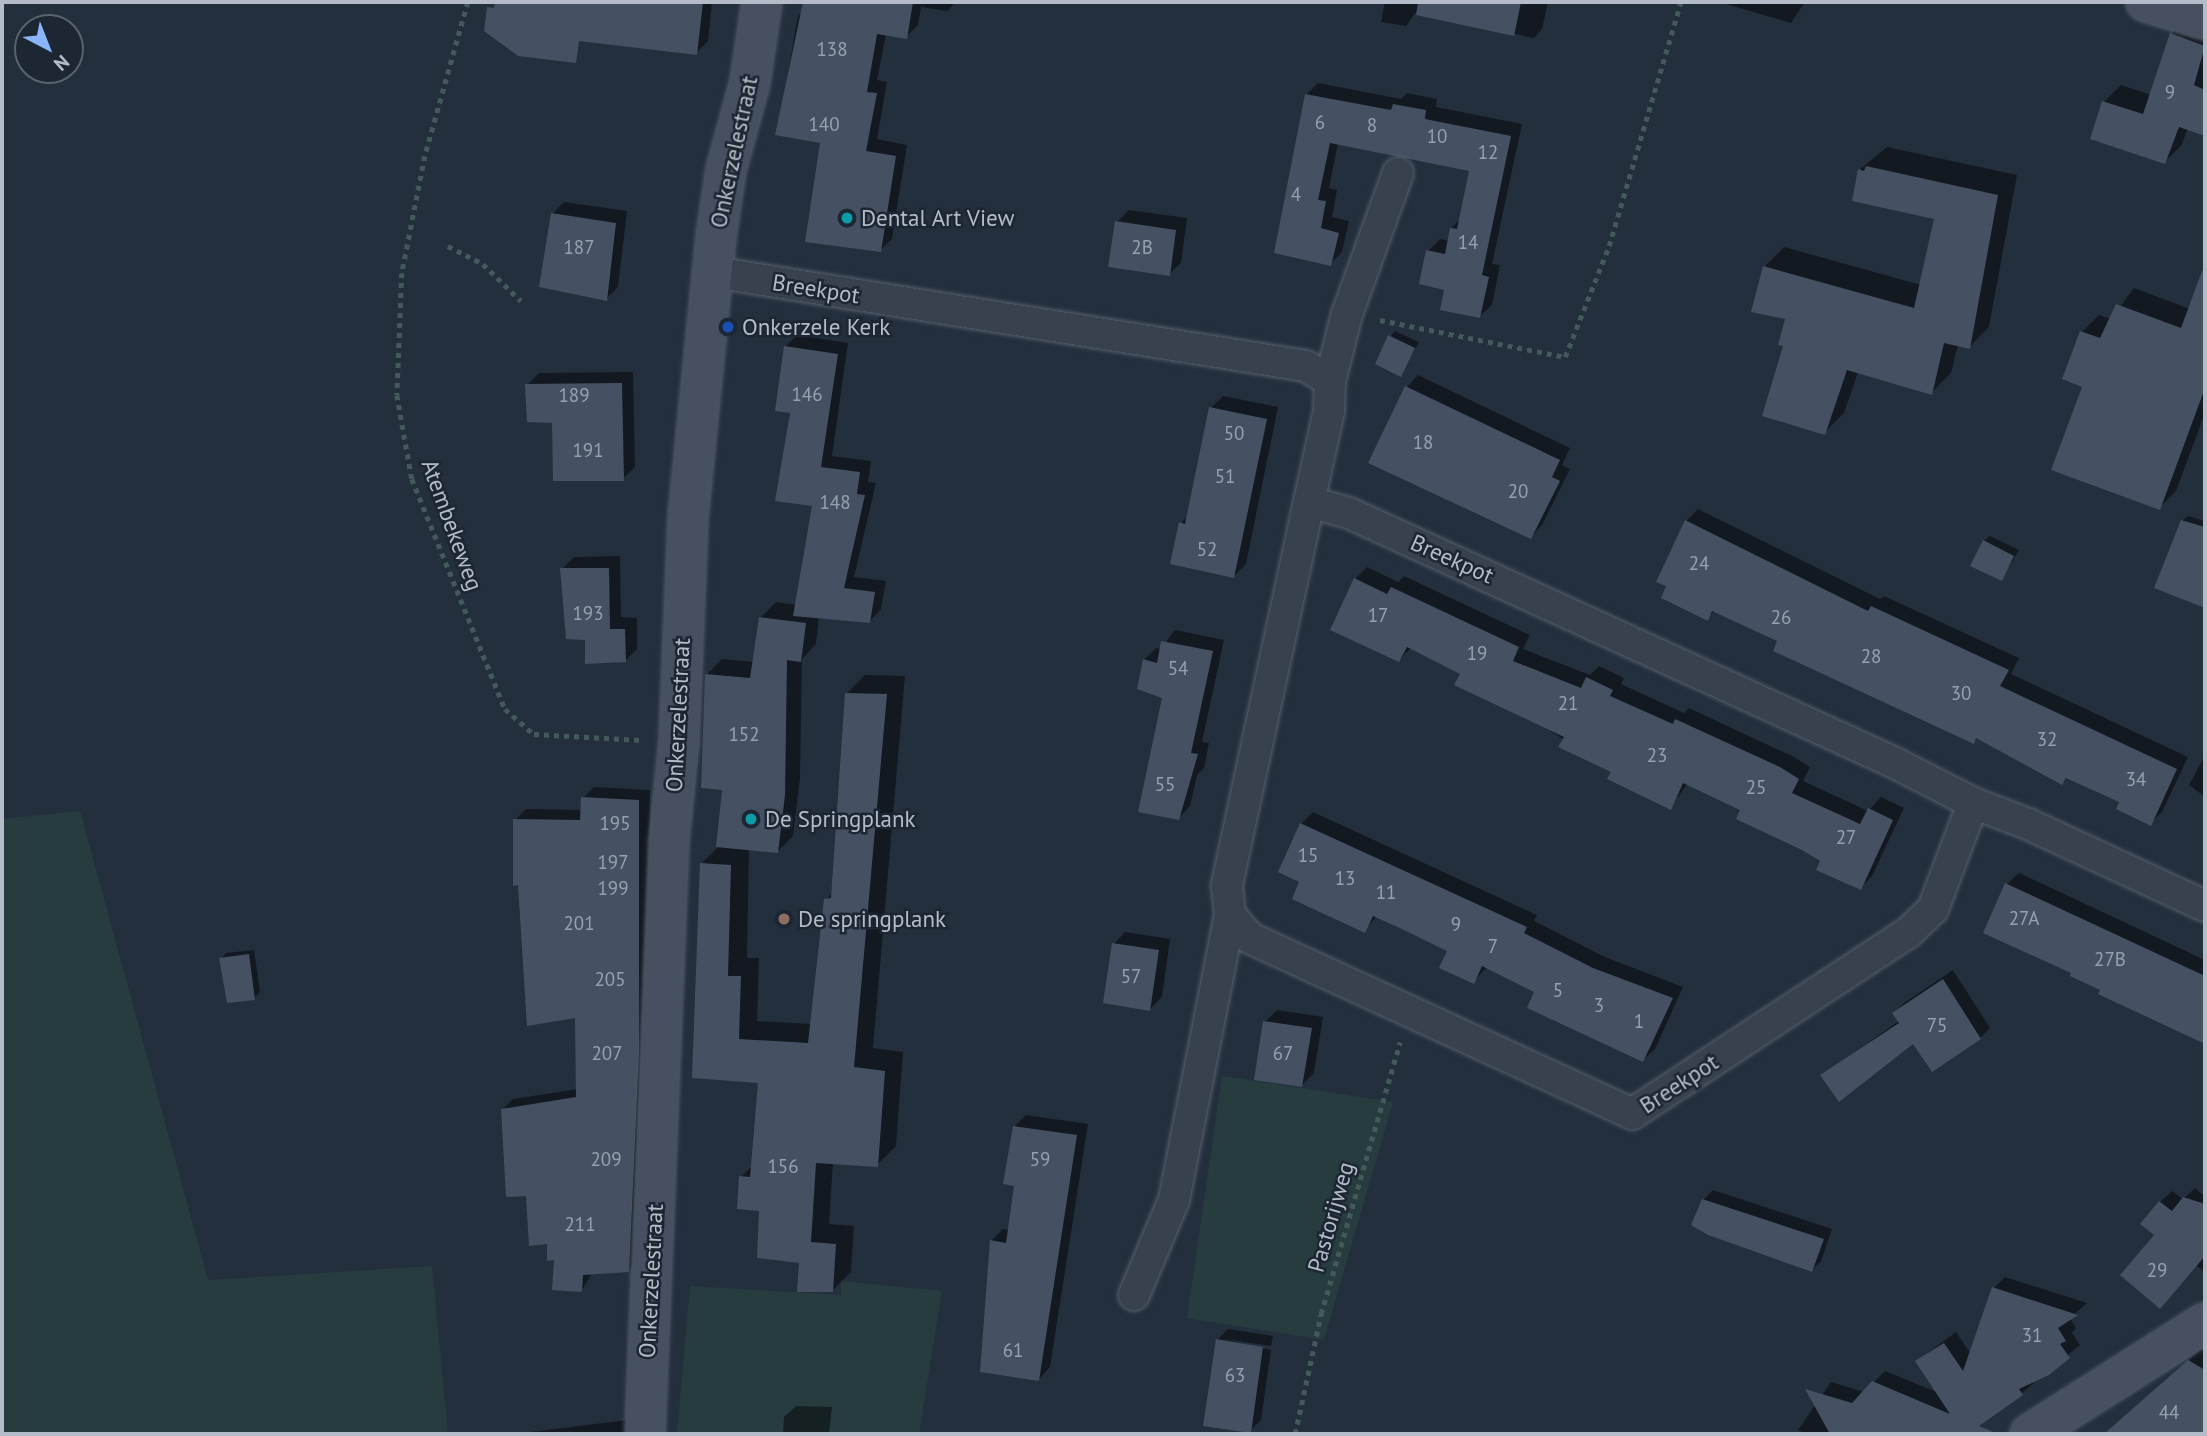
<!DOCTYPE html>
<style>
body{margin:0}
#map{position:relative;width:2207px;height:1436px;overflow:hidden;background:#242f3e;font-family:"PT Sans",sans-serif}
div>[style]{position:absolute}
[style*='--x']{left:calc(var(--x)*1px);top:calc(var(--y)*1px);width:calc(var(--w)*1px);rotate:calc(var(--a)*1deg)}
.green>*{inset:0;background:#263c3f}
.shadow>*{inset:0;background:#0007}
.building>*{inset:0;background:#455162}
.path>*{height:4.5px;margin-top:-2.25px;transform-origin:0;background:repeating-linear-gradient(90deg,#44595c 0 5px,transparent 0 10px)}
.roads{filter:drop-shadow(0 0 2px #565f6c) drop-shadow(0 0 2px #565f6c)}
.street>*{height:30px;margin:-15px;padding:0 15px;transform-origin:15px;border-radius:15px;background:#38414e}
.secondary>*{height:38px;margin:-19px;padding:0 19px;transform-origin:19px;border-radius:19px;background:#465061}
.dots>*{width:19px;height:19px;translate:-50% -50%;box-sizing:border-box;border:4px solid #1d2633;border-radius:50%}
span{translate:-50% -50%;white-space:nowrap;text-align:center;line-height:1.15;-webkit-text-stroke:5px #1d2633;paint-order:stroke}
.number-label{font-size:19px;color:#98a1af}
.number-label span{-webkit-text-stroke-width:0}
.street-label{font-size:23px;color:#b4bcc9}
.poi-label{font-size:23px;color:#b4bcc9}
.left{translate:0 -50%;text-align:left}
.frame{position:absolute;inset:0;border:4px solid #b4bcc9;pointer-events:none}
.north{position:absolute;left:14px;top:14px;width:70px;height:70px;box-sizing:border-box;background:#1d2633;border:2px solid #59626f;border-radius:50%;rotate:138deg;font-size:19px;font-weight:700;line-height:28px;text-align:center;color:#b4bcc9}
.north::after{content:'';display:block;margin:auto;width:24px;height:32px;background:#8ab4f8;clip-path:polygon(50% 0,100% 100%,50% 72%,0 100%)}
</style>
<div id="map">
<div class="green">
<i style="clip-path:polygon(80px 811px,208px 1280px,432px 1266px,448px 1434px,2px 1434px,2px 819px)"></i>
<i style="clip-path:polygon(1222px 1076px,1393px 1102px,1324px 1340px,1187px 1318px)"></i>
<i style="clip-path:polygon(841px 1281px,942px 1291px,919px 1434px,677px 1434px,690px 1286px,841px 1295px)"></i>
</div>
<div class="shadow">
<i style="clip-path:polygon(598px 2px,712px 2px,708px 41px,696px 53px,593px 41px)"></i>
<i style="clip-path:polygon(850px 2px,956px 2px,947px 11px,921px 7px,918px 25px,906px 37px,886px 34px,877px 80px,887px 82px,877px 139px,907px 145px,892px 239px,880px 250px,822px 142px,777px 134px,798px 16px,810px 4px,849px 10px)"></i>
<i style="clip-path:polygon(1385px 2px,1548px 2px,1542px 29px,1534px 38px,1415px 13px,1406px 26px,1381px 22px)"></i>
<i style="clip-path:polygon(1719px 2px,1805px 2px,1791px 23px)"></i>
<i style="clip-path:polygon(2189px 17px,2205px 23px,2205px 134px,2188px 128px,2181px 146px,2164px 162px,2104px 102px,2121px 85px,2151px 95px,2172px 34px)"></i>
<i style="clip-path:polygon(1318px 83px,1401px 99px,1407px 93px,1421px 96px,1437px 99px,1436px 107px,1522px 124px,1492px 264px,1500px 265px,1492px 305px,1480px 316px,1447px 288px,1428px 251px,1440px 239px,1449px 241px,1451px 228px,1461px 218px,1471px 170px,1338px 143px,1329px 188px,1337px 190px,1332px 217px,1349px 221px,1342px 252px,1330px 264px,1276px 252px,1306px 95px)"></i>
<i style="clip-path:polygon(1887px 147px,2017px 175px,1989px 327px,1969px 347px,1958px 345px,1951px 373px,1931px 393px,1858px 372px,1844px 413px,1824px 433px,1785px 345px,1787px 318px,1764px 267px,1784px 247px,1921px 285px,1936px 218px,1859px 170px)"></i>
<i style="clip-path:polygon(564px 202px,627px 211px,618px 287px,606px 299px,552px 214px)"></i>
<i style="clip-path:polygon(1129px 210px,1187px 218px,1181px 263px,1169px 274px,1117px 222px)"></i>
<i style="clip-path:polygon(2205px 267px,2205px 413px,2176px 491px,2159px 508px,2084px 386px,2064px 378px,2082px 332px,2099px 315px,2111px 319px,2134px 288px,2190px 309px)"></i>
<i style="clip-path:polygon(1395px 331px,1419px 342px,1401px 374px,1390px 337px)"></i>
<i style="clip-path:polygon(797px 335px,848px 343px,832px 456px,871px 461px,868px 482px,876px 483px,854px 577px,886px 581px,881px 609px,870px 621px,819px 616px,816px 644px,802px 659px,800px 778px,793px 836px,777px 852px,749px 849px,747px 958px,759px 958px,757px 1021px,812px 1024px,826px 900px,833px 892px,846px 694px,865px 675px,905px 676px,873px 1048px,903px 1052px,896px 1146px,877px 1165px,833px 1162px,829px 1224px,854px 1226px,851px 1272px,832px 1291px,801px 1261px,741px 1177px,753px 1165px,760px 1081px,694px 1076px,701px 864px,718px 847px,724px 788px,707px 674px,722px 659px,754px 662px,761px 617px,776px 602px,797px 605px,815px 504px,792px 412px,785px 347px)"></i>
<i style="clip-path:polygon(633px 372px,635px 467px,623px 479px,553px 421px,527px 385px,539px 373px)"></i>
<i style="clip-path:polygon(1418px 375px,1570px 448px,1562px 465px,1570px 469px,1542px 525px,1531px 537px,1407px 387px)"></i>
<i style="clip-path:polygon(1223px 396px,1278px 407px,1246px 564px,1234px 576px,1181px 523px,1189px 515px,1211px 408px)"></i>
<i style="clip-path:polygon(1698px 509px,1880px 599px,1884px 596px,2019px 658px,2011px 674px,2188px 757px,2162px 812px,2150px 823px,2121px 801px,2068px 777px,2062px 783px,1978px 737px,1973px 742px,1716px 610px,1707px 618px,1686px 521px)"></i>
<i style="clip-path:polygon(2188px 516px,2205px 521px,2205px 585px,2200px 597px,2182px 521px)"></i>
<i style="clip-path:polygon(1990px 536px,2019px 550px,2002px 579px,1984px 541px)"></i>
<i style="clip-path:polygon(620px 556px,621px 617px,637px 618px,637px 649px,625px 661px,587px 639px,562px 569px,574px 557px)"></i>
<i style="clip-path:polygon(1367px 567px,1398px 582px,1404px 576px,1530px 635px,1523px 649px,1590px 675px,1599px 666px,1624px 678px,1621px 684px,1684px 713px,1689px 708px,1792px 756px,1810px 767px,1803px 781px,1868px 811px,1881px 797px,1904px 808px,1872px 876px,1860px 888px,1742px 809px,1688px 783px,1670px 808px,1462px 674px,1412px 647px,1399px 660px,1355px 579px)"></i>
<i style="clip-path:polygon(1175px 630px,1224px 640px,1202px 742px,1209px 743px,1204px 768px,1197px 775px,1190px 806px,1179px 818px,1164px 697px,1144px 660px,1156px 648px,1161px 649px)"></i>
<i style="clip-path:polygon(2205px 755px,2205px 797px,2189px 785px)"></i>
<i style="clip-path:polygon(594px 787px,650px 790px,649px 1040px,639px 1259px,628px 1270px,593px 1272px,582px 1290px,549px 1242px,528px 1194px,502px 1110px,513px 1099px,578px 1089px,576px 1016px,515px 820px,526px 809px,582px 810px,583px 798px)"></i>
<i style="clip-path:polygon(1313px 812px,1537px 915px,1534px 921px,1605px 957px,1683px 987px,1655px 1049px,1643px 1060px,1537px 991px,1487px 967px,1473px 982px,1450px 950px,1377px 916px,1364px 931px,1301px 881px,1301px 824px)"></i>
<i style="clip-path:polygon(2019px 873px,2205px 960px,2205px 1042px,2100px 993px,2102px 989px,2074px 972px,2007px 884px)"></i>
<i style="clip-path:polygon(1125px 932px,1170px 939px,1162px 997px,1150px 1009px,1114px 944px)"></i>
<i style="clip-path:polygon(254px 950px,260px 992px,254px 998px,221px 959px,226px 953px)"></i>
<i style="clip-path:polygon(1953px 970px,1990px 1028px,1980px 1038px,1914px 1042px,1822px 1075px,1899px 1021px,1894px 1013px,1904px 1003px)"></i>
<i style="clip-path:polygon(1277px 1010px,1323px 1017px,1314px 1073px,1302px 1085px,1265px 1022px)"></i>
<i style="clip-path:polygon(1026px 1115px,1088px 1124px,1050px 1367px,1039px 1379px,991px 1241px,1003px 1229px,1009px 1230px,1016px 1185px,1014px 1127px)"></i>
<i style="clip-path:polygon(2195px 1188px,2205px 1197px,2205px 1272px,2156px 1235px,2160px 1202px,2172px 1191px,2183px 1199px)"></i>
<i style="clip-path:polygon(1713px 1190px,1832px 1229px,1821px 1261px,1812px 1270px,1703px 1200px)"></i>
<i style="clip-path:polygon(2005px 1277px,2087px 1303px,2070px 1318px,2076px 1328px,2072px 1333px,2080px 1345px,2022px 1393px,1963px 1434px,1807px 1434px,1798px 1430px,1831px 1382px,1864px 1392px,1885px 1371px,1939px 1393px,1917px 1361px,1956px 1332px,1971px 1354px,1994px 1288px)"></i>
<i style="clip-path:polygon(1228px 1329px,1273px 1336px,1271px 1346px,1224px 1339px,1271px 1350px,1261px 1420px,1250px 1431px,1217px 1340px)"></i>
<i style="clip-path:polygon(2201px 1349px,2205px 1352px,2205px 1434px,2107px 1434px)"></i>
<i style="clip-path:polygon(796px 1406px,832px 1407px,829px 1434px,783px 1434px,784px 1417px)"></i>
<i style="clip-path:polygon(628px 1420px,627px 1434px,514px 1434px)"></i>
</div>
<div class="building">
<i style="clip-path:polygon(495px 2px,703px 2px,697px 55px,579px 41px,576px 63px,518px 56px,484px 31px,487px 7px,494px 8px)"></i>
<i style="clip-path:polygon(803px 2px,913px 2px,907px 39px,877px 34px,867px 92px,877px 93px,866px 151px,896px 156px,881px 252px,805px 242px,820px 143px,775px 135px)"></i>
<i style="clip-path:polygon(1418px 2px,1521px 2px,1514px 36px,1416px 15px)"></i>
<i style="clip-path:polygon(2170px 33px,2205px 46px,2194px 85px,2205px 90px,2205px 136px,2179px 127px,2165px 164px,2090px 139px,2102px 101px,2143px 114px)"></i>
<i style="clip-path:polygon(1305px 94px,1391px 110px,1393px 104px,1409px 107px,1426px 110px,1425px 119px,1511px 136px,1482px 275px,1489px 277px,1480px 318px,1440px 310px,1444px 290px,1419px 284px,1426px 250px,1445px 254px,1450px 228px,1457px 229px,1469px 171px,1330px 143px,1318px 200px,1326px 201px,1321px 228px,1339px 233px,1331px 266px,1274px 253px)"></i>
<i style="clip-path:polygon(1866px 166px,1998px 195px,1970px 349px,1944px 343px,1932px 395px,1847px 370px,1825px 435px,1762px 416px,1783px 346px,1778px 345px,1785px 319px,1751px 312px,1763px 266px,1914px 308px,1934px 219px,1852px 201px,1858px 169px,1864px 171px)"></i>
<i style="clip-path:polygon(551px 213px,616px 223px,607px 301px,539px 287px)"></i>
<i style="clip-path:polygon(1115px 221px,1176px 230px,1170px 276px,1108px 267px)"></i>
<i style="clip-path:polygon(2202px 271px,2205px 272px,2205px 388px,2160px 510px,2051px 470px,2082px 387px,2062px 379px,2080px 331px,2100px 338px,2116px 304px,2181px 328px)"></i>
<i style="clip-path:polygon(1388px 335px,1415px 348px,1401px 377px,1375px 364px)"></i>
<i style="clip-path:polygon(784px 346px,838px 354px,821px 467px,860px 472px,857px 494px,865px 495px,844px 588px,875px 592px,870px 623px,793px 616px,812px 506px,775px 501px,790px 413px,775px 411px)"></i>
<i style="clip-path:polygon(622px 383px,624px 481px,553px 481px,552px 423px,527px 422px,525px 384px)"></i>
<i style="clip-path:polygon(1405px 386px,1560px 460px,1552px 477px,1560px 481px,1531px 539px,1368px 463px)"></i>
<i style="clip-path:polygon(1209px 407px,1267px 419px,1234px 578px,1170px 564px,1179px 522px,1185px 524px)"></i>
<i style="clip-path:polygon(1685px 520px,1868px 611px,1871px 606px,2009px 670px,2000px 686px,2177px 769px,2151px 826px,2116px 809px,2119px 802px,2066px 778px,2062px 785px,1976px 738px,1974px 744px,1773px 651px,1777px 641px,1712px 611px,1708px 621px,1661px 598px,1666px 586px,1656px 582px)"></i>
<i style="clip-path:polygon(2181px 520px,2205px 527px,2205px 608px,2154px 588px)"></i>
<i style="clip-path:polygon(1983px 540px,2014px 556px,2002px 581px,1970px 566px)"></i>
<i style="clip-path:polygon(560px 568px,609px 568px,610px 629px,625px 629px,626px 662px,585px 664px,585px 640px,566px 639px)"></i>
<i style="clip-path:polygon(1354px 578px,1387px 594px,1391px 587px,1519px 647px,1513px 661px,1581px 688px,1586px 677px,1613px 690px,1610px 696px,1673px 724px,1675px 719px,1780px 767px,1799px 779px,1792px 793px,1860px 824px,1868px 808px,1893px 820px,1861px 890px,1816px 870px,1820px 861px,1802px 850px,1736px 819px,1740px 810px,1683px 783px,1671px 810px,1607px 779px,1611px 772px,1558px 747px,1564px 737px,1454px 685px,1460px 674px,1407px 647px,1399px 662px,1330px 630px)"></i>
<i style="clip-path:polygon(759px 617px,806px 623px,801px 662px,787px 660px,785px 795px,778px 853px,716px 847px,722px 790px,701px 788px,705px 674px,750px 678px)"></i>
<i style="clip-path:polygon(1161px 641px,1213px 651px,1191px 753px,1198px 754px,1179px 820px,1138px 812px,1162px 698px,1137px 689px,1143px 659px,1157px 663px)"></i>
<i style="clip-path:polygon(845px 693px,887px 694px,854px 1067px,885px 1071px,878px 1167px,816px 1163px,811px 1242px,836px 1244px,833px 1292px,797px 1292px,799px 1263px,757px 1258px,759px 1211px,737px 1209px,739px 1176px,750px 1177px,758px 1083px,692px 1078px,700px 863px,731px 865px,728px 976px,741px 976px,739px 1039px,808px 1043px,824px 899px,831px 898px)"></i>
<i style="clip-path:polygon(581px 797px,639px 800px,639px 1052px,629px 1272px,583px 1275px,582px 1292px,552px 1290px,554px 1260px,547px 1261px,547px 1244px,529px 1246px,526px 1196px,506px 1197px,501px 1109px,576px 1097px,575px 1018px,527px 1026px,518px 885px,513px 886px,513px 819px,580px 820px)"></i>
<i style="clip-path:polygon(1300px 823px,1527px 927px,1524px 933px,1593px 968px,1673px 998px,1643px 1062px,1527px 1008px,1534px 992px,1482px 966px,1474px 984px,1439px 968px,1447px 951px,1402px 929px,1373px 916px,1365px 933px,1292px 899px,1299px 882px,1278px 872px)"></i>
<i style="clip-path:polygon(2005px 883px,2205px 976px,2205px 1044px,2098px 994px,2100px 990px,2070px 976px,2071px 973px,1983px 933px)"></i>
<i style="clip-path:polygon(1112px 943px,1159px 950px,1150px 1011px,1103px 1003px)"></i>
<i style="clip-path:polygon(249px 954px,255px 1000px,227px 1003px,219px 958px)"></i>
<i style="clip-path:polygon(1943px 979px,1981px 1039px,1932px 1072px,1913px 1044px,1839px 1102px,1820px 1075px,1899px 1023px,1892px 1013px)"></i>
<i style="clip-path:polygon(1263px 1021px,1312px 1028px,1302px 1087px,1254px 1080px)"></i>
<i style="clip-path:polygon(1013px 1126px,1077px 1135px,1039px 1381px,980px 1372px,990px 1240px,1006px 1243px,1014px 1186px,1003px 1184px)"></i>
<i style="clip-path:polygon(2183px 1197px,2205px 1204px,2205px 1256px,2160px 1309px,2120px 1275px,2154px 1235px,2140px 1224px,2159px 1201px,2172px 1211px)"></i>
<i style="clip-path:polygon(1702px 1199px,1824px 1239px,1812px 1272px,1708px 1235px,1691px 1225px)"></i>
<i style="clip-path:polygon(1992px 1287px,2078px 1315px,2058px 1328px,2066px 1341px,2060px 1344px,2070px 1358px,2049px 1375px,2019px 1389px,2023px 1395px,1979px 1426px,1998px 1434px,1830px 1434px,1805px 1389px,1852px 1403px,1872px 1381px,1950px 1414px,1915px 1361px,1944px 1343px,1963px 1371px)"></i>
<i style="clip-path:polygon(1216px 1339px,1263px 1347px,1251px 1433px,1203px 1426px)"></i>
<i style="clip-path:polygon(2188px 1360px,2205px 1370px,2205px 1434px,2104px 1434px)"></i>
</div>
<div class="path">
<i style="--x:468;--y:2;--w:160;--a:105.6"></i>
<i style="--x:425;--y:156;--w:119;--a:101.1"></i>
<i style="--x:402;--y:273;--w:122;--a:92.3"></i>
<i style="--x:397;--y:395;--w:85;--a:79.9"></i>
<i style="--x:412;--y:479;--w:248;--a:68"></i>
<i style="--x:505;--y:709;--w:38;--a:41"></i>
<i style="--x:534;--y:734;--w:107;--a:3.2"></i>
<i style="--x:448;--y:246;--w:39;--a:27"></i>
<i style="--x:483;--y:264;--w:53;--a:44.2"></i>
<i style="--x:1380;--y:320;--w:189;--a:11.3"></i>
<i style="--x:1565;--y:357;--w:119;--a:-68.4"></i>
<i style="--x:1609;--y:246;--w:254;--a:-73.6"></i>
<i style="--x:1295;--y:1434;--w:123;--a:-77.8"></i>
<i style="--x:1321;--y:1314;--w:283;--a:-73.8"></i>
</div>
<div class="roads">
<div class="street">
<i style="--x:713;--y:272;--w:600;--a:9.01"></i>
<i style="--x:1306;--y:366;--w:28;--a:32"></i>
<i style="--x:1330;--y:381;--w:30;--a:92"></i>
<i style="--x:1329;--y:411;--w:93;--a:102.4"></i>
<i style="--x:1309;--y:502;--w:41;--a:15.4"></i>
<i style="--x:1349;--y:513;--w:601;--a:24.6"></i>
<i style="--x:1895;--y:763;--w:88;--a:27.1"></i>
<i style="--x:1973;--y:803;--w:59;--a:20.9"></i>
<i style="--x:2028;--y:824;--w:195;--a:24.9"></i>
<i style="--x:1330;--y:381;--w:69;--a:-75.8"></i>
<i style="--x:1347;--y:314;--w:150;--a:-70.1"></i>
<i style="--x:1309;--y:502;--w:393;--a:102.1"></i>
<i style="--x:1227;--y:886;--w:29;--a:84"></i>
<i style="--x:1230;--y:915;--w:30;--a:49"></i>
<i style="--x:1250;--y:938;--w:421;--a:24.7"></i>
<i style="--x:1632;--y:1114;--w:330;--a:-33.3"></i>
<i style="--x:1908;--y:933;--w:35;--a:-44"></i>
<i style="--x:1933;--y:909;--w:113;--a:-69.3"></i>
<i style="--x:1134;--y:1295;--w:103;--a:-67.2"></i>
<i style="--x:1174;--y:1200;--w:290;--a:-78.9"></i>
</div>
<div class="secondary">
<i style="--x:2146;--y:2;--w:62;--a:17"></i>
<i style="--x:645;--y:1434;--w:594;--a:-87.69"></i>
<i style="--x:669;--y:840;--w:99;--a:-84.2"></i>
<i style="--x:679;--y:742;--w:224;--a:-87.7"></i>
<i style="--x:688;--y:518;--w:289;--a:-84.3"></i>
<i style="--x:717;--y:230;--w:61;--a:-81.5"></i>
<i style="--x:726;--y:170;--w:91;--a:-74.7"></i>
<i style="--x:750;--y:82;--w:81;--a:-81.5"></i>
<i style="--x:2030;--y:1434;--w:207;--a:-32.4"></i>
</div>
</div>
<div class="dots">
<i style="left:847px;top:218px;background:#0f9aa8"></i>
<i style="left:728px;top:327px;background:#1a4fb4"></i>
<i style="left:751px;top:819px;background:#0f9aa8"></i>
<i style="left:784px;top:919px;background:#8d6e63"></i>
</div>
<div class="number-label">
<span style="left:832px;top:50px">138</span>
<span style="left:2170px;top:93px">9</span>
<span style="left:1320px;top:123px">6</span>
<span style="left:824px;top:125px">140</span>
<span style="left:1372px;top:126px">8</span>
<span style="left:1437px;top:137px">10</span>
<span style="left:1488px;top:153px">12</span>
<span style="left:1296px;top:195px">4</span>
<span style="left:1468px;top:243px">14</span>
<span style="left:579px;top:248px">187</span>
<span style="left:1142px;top:248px">2B</span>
<span style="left:807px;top:395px">146</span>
<span style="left:574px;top:396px">189</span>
<span style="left:1234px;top:434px">50</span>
<span style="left:1423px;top:443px">18</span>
<span style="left:588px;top:451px">191</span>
<span style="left:1225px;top:477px">51</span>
<span style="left:1518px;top:492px">20</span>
<span style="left:835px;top:503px">148</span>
<span style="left:1207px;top:550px">52</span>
<span style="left:1699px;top:564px">24</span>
<span style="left:588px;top:614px">193</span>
<span style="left:1378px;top:616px">17</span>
<span style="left:1781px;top:618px">26</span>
<span style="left:1477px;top:654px">19</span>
<span style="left:1871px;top:657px">28</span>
<span style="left:1178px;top:669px">54</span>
<span style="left:1961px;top:694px">30</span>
<span style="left:1568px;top:704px">21</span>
<span style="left:744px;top:735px">152</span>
<span style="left:2047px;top:740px">32</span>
<span style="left:1657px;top:756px">23</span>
<span style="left:2136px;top:780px">34</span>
<span style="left:1165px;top:785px">55</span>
<span style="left:1756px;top:788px">25</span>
<span style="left:615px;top:824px">195</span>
<span style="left:1846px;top:838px">27</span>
<span style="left:1308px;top:856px">15</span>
<span style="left:613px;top:863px">197</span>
<span style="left:1345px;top:879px">13</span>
<span style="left:613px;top:889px">199</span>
<span style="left:1386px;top:893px">11</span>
<span style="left:2024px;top:919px">27A</span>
<span style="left:579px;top:924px">201</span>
<span style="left:1456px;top:925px">9</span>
<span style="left:1493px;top:947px">7</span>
<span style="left:2110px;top:960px">27B</span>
<span style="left:1131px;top:977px">57</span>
<span style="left:610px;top:980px">205</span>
<span style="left:1558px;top:991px">5</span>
<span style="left:1599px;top:1006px">3</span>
<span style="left:1639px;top:1022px">1</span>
<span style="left:1937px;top:1026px">75</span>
<span style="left:607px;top:1054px">207</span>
<span style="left:1283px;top:1054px">67</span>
<span style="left:606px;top:1160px">209</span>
<span style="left:1040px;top:1160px">59</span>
<span style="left:783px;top:1167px">156</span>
<span style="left:580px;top:1225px">211</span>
<span style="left:2157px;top:1271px">29</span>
<span style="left:2032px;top:1336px">31</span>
<span style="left:1013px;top:1351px">61</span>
<span style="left:1235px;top:1376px">63</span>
<span style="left:2169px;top:1413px">44</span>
</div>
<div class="street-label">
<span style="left:734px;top:152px;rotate:-78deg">Onkerzelestraat</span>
<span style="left:816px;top:289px;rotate:9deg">Breekpot</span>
<span style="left:452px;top:525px;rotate:70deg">Atembekeweg</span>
<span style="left:1452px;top:559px;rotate:24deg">Breekpot</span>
<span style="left:678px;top:715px;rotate:-87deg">Onkerzelestraat</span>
<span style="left:1679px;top:1084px;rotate:-33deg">Breekpot</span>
<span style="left:1331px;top:1217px;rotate:-74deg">Pastorijweg</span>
<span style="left:651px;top:1281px;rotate:-87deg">Onkerzelestraat</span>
</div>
<div class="poi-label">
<span class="left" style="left:861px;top:218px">Dental Art View</span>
<span class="left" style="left:742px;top:327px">Onkerzele Kerk</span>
<span class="left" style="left:765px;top:819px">De Springplank</span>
<span class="left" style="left:798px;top:919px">De springplank</span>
</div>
<div class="frame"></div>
<div class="north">N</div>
</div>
